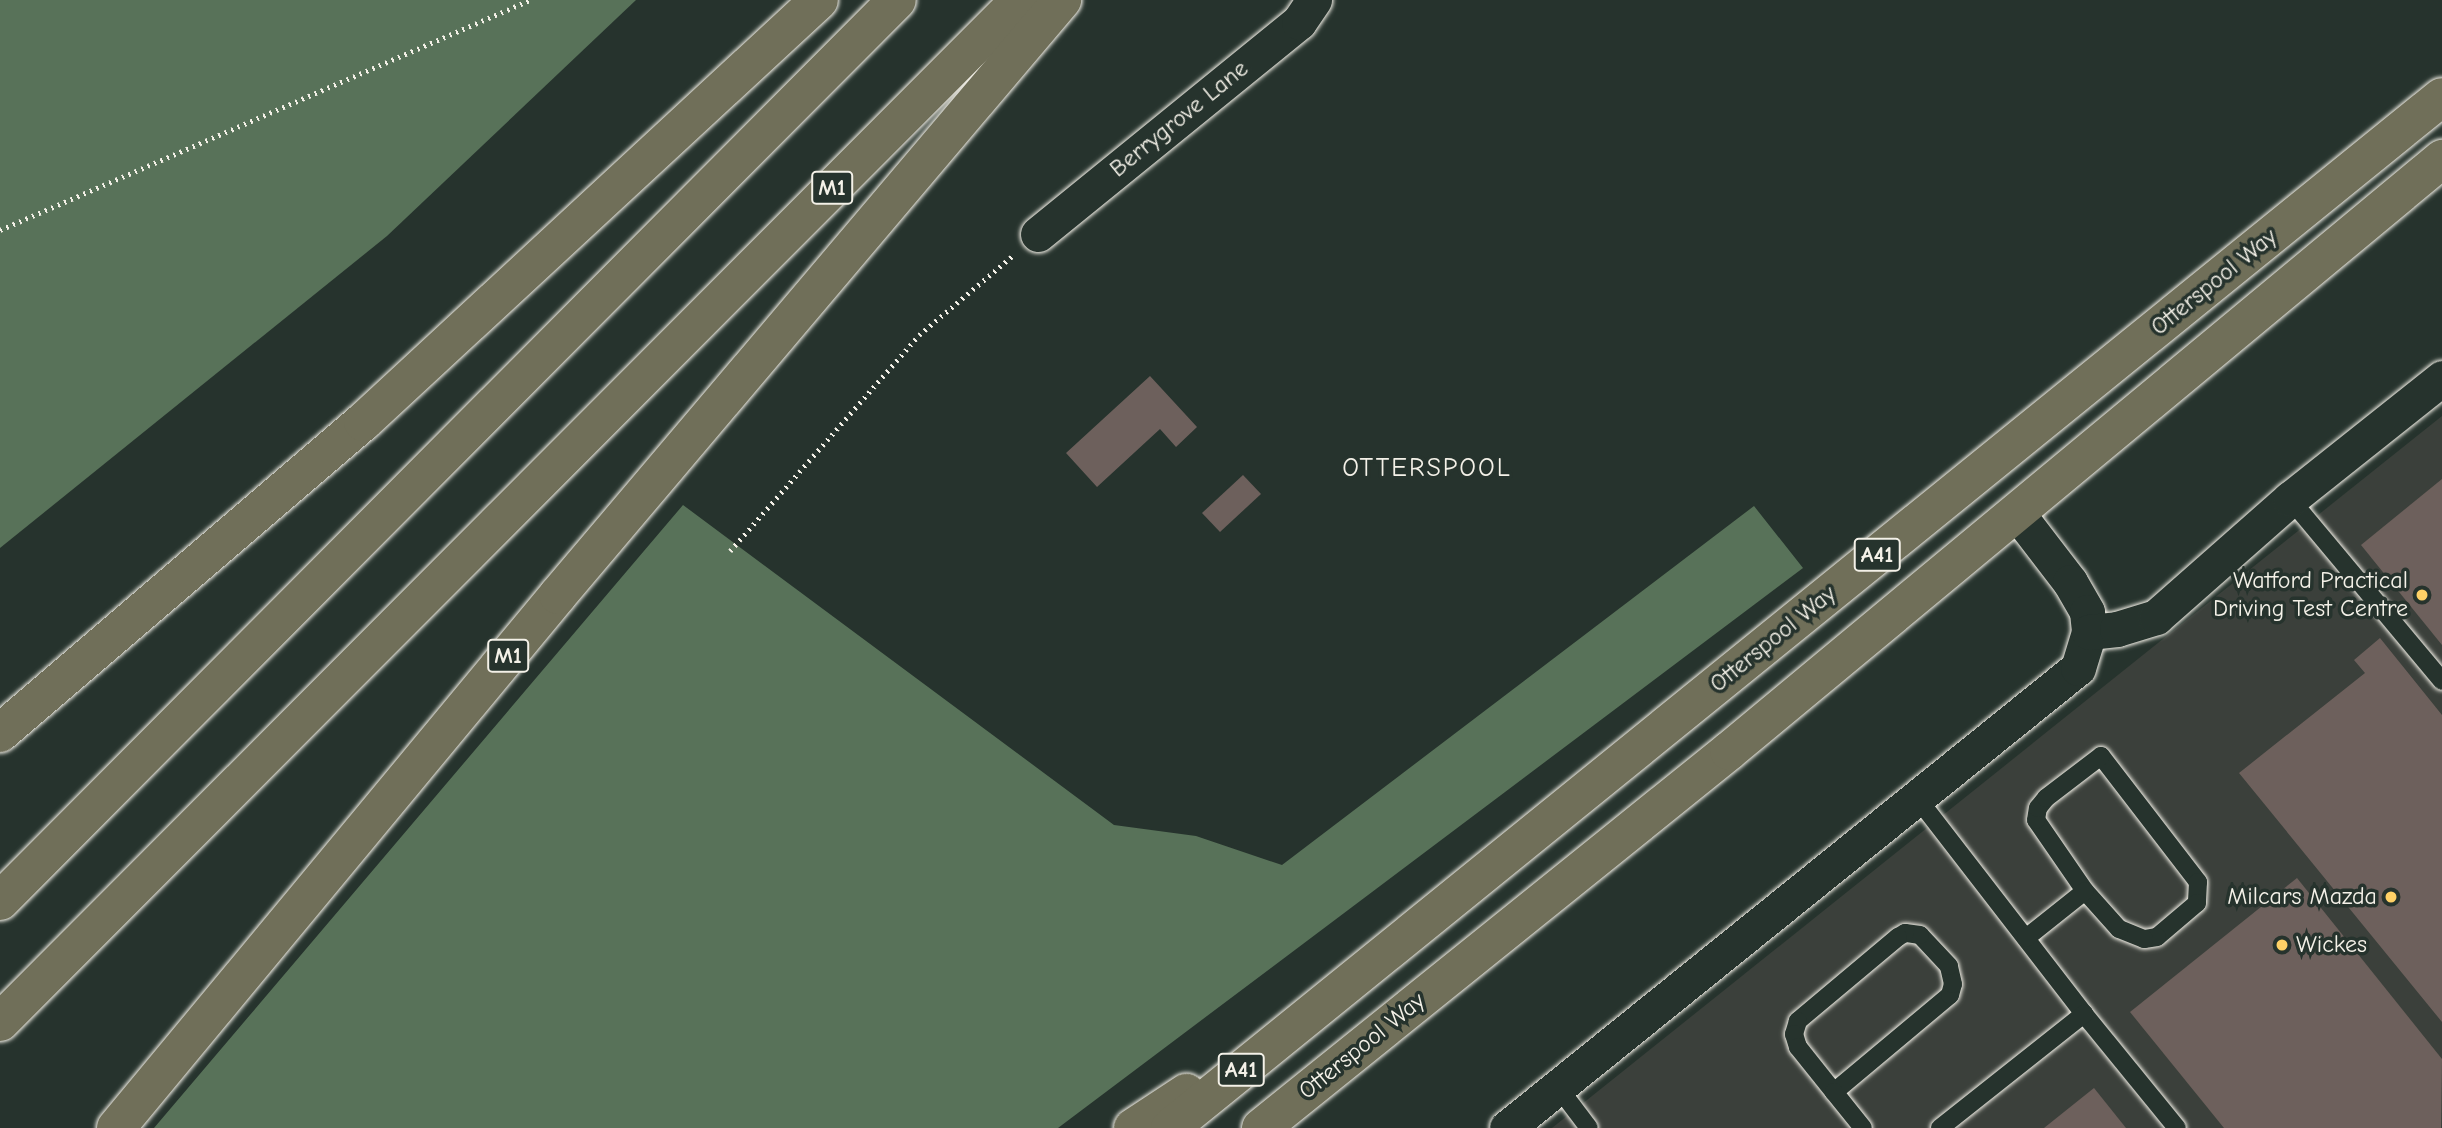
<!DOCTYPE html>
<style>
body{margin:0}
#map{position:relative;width:2442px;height:1128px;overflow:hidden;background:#26332d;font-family:"Comic Neue",sans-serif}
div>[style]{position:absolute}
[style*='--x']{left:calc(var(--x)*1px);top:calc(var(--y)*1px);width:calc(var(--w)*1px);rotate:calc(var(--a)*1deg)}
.built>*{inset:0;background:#3b403b}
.green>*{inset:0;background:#587259}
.building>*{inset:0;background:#6d605c}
.path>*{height:4.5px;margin-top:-2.25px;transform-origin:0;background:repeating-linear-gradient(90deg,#f4f1e8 0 2px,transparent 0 7px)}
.roads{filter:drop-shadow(0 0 2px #f4f1e8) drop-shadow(0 0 2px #f4f1e8)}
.lane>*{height:18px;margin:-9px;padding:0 9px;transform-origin:9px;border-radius:9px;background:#26332d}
.street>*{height:35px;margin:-17.5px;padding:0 17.5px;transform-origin:17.5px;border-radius:17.5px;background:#26332d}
.highway>*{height:38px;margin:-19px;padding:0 19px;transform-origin:19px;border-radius:19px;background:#706f59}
.dots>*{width:19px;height:19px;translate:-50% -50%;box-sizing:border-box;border:4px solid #26332d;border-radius:50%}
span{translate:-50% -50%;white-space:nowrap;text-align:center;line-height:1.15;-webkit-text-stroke:7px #26332d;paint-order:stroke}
.shield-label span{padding:2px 5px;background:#26332d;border:2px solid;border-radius:5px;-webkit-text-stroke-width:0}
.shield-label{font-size:23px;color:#f4f1e8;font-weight:700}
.street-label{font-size:24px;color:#f4f1e8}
.poi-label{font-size:24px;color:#f4f1e8}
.right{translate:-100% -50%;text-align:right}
.left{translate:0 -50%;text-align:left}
.neighbourhood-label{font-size:26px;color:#f4f1e8;letter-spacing:2px}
</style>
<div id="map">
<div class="built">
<i style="clip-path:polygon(2442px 416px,2442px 1128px,1552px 1128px,2293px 535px)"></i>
</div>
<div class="green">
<i style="clip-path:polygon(0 0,636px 0,387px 236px,0 548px)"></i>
<i style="clip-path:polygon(683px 505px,1114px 825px,1196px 836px,1282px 865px,1754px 506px,1803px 568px,1058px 1128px,154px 1128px)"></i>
</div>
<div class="building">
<i style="clip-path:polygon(1150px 376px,1197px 427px,1176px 447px,1160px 429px,1097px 487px,1066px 453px)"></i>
<i style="clip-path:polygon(1243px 475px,1261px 494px,1220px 532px,1202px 513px)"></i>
<i style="clip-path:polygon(2442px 479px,2442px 645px,2361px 545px)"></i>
<i style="clip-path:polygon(2380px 638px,2442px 715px,2442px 1022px,2239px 773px,2365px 673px,2354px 660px)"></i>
<i style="clip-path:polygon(2297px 878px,2442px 1059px,2441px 1128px,2224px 1128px,2130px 1012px)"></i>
<i style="clip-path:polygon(2094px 1088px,2126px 1128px,2044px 1128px)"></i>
</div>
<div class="path">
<i style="--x:0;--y:230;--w:578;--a:-23.46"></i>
<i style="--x:730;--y:551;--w:287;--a:-48.8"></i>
<i style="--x:919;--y:335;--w:122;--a:-40.3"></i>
</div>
<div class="roads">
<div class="lane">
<i style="--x:2290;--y:499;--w:237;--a:50.1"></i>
<i style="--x:2101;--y:756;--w:159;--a:52.4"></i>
<i style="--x:2198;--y:882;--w:21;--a:93"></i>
<i style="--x:2197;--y:903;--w:52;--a:139.6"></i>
<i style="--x:2157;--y:937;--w:13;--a:171"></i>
<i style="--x:2144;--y:939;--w:27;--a:-158"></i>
<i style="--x:2119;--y:929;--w:51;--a:-131.8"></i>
<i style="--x:2085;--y:891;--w:86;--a:-124.6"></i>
<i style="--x:2036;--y:820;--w:12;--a:-81"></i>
<i style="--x:2038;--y:808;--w:13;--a:-51"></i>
<i style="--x:2046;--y:798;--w:69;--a:-37.4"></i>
<i style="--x:1918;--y:799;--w:272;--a:52.3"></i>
<i style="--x:2084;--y:1014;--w:147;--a:50.8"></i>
<i style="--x:2026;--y:938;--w:75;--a:-38.5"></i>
<i style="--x:1558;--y:1087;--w:51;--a:52.9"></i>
<i style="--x:1834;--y:1092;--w:151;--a:-39.9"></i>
<i style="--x:1950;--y:995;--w:11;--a:-75"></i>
<i style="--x:1953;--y:984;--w:18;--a:-103"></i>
<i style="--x:1949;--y:966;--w:42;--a:-133.1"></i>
<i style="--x:1920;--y:935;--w:15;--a:-172"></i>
<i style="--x:1905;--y:933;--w:8;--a:150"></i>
<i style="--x:1898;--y:937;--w:131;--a:140"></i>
<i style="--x:1798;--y:1021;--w:14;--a:107"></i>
<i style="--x:1794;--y:1034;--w:14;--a:73"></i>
<i style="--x:1798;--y:1047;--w:58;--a:51.3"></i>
<i style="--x:1834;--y:1092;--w:46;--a:51.1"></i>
<i style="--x:1940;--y:1128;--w:184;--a:-38.4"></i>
</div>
<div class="street">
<i style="--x:1038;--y:234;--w:336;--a:-39.1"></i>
<i style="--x:1299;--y:22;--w:27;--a:-56"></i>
<i style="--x:2017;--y:513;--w:87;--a:52.5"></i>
<i style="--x:2070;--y:582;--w:34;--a:60"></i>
<i style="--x:2087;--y:612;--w:20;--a:84"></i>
<i style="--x:1507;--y:1128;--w:733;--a:-38.86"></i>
<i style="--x:2078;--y:668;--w:38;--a:-73"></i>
<i style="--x:2089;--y:632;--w:28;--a:-6"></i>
<i style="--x:2117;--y:629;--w:41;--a:-17.1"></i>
<i style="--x:2156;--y:617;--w:179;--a:-41.4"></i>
<i style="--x:2290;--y:499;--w:194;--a:-38.5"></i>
</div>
<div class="highway">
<i style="--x:0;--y:733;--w:478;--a:-40.6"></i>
<i style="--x:363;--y:422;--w:621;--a:-42.78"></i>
<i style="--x:0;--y:901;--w:1271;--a:-45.13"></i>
<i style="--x:0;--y:1022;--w:1444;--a:-45.06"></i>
<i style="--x:116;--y:1128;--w:692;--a:-50.33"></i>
<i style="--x:558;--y:595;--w:780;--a:-49.73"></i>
<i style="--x:1133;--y:1128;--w:64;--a:-33.4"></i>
<i style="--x:1170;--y:1128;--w:1637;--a:-39.03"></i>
<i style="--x:1261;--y:1128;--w:601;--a:-38.85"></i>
<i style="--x:1729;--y:751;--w:927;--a:-39.7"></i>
</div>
</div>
<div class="dots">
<i style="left:2422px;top:595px;background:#ffd166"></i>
<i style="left:2391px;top:897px;background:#ffd166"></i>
<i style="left:2282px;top:945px;background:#ffd166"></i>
</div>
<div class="shield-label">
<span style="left:832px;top:188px">M1</span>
<span style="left:1877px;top:555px">A41</span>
<span style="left:508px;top:656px">M1</span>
<span style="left:1241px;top:1070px">A41</span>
</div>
<div class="street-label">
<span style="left:1179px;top:119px;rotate:-39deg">Berrygrove Lane</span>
<span style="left:2214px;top:282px;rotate:-39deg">Otterspool Way</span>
<span style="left:1773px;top:639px;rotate:-39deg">Otterspool Way</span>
<span style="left:1362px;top:1046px;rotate:-39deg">Otterspool Way</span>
</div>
<div class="poi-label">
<span class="right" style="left:2408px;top:595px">Watford Practical<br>Driving Test Centre</span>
<span class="right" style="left:2377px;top:897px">Milcars Mazda</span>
<span class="left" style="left:2296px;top:945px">Wickes</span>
</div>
<div class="neighbourhood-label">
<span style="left:1427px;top:469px">OTTERSPOOL</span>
</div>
</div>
